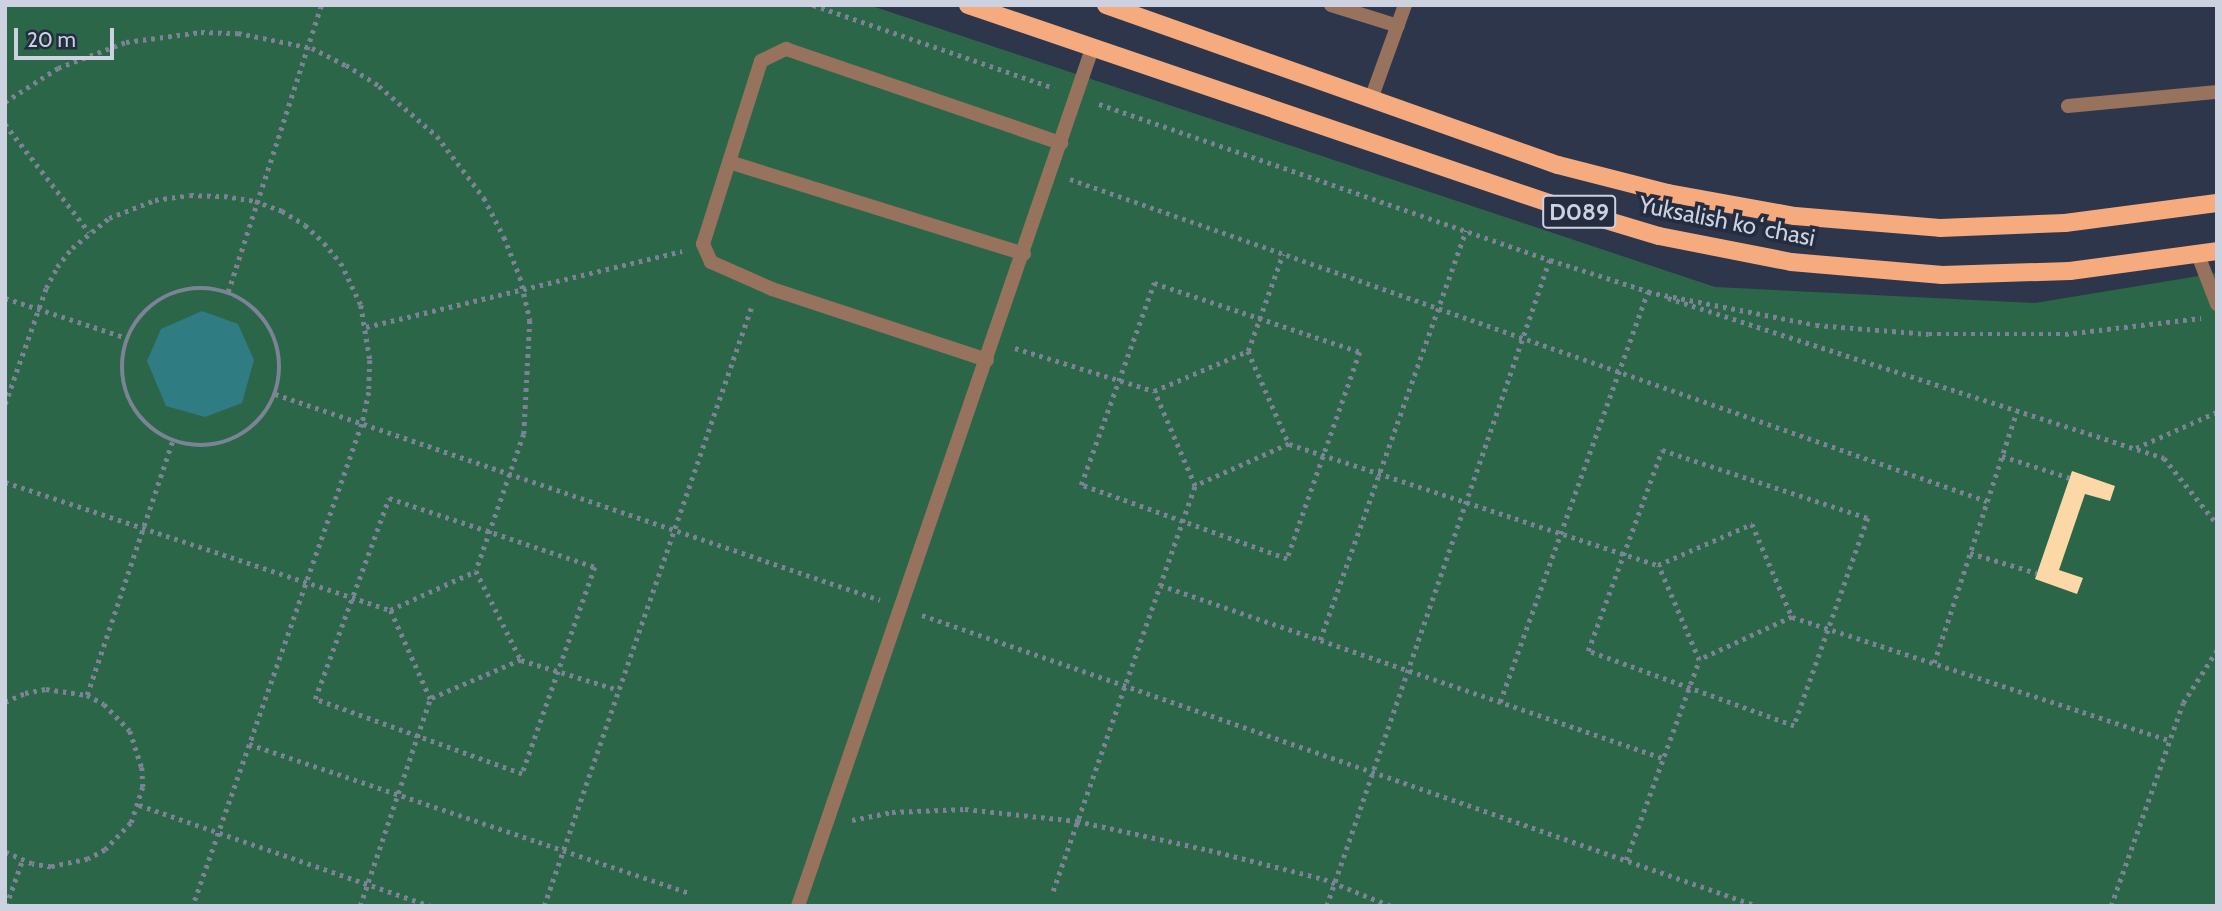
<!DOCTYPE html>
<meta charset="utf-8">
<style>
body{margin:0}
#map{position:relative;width:2222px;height:911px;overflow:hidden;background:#2e364b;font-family:Cabin,sans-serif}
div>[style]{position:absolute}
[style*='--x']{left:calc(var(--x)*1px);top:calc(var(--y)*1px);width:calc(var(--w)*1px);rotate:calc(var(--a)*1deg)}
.green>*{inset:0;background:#2b6649}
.water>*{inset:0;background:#307c83}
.building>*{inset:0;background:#fcd8a7}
.path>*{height:4.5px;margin-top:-2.25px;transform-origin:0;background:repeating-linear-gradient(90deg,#7c8394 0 3.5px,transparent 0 8.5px)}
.path>.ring{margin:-2.25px;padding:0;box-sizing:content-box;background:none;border:4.5px solid #7c8394;border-radius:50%}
.lane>*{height:14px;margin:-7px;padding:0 7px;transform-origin:7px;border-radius:7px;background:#97725d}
.primary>*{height:18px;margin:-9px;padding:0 9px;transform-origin:9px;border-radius:9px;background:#f6ab7f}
span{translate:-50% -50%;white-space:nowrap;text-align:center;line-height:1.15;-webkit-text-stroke:7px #242c40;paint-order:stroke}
.shield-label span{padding:2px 5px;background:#242c40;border:2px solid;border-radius:5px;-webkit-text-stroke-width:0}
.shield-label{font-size:23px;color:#cdd2e0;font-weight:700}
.street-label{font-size:24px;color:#cdd2e0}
.frame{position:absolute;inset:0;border:7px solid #cdd2e0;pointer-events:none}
.scale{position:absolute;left:14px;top:28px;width:100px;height:32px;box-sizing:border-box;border:4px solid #cdd2e0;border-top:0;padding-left:9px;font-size:21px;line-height:24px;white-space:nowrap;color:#cdd2e0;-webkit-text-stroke:5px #242c40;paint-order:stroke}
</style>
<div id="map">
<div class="green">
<i style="clip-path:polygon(5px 5px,869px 5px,1715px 287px,2035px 303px,2217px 273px,2217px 906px,5px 906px)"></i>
</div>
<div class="water">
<i style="clip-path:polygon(202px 311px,238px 324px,254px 360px,242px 403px,205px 417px,166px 406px,147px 361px,161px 329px)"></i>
</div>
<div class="building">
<i style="clip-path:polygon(2072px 471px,2115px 486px,2110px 501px,2085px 494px,2059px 570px,2083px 578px,2077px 594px,2035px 579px)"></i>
</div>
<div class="path">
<i style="--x:813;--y:5;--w:255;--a:19"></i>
<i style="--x:5;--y:102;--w:63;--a:-32.7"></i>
<i style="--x:58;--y:68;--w:73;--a:-20.9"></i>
<i style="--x:126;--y:42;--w:76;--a:-7.6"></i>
<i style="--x:201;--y:32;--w:37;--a:2"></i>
<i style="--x:238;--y:33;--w:76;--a:11.5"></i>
<i style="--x:312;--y:48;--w:38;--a:27"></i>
<i style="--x:346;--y:65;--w:39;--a:32"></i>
<i style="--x:379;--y:86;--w:77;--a:40.8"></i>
<i style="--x:437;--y:136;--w:78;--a:52.8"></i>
<i style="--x:484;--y:198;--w:44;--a:62.9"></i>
<i style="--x:504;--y:237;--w:43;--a:68.2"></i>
<i style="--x:520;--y:277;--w:44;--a:76.9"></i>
<i style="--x:530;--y:320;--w:114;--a:93"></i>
<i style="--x:524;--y:434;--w:145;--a:109.3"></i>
<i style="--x:1099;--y:104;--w:477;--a:19.1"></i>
<i style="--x:1550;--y:260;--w:683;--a:109.04"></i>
<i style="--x:5;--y:124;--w:137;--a:52.1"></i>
<i style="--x:1070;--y:179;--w:972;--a:19.35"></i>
<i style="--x:1550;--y:260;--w:105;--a:17.7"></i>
<i style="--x:1154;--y:283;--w:217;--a:18.5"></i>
<i style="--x:1360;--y:352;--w:219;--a:109.4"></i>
<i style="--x:1287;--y:559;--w:219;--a:-160.2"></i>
<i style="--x:1081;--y:485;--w:215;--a:-70.1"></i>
<i class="ring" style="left:122px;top:288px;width:153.5px;height:153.5px"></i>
<i style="--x:228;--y:292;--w:302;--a:-72"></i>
<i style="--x:5;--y:298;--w:128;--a:18.2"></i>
<i style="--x:1668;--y:298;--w:521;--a:17.88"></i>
<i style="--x:2164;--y:458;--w:85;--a:51.2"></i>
<i style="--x:366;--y:327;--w:325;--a:-13.5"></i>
<i style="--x:1015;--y:348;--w:145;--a:17.2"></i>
<i style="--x:1154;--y:391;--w:102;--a:-23.1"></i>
<i style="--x:1248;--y:351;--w:102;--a:66.2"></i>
<i style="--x:1289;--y:444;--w:103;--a:155.9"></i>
<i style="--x:1195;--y:486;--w:103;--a:-113.3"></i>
<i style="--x:1248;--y:351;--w:103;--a:-70.2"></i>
<i style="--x:275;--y:394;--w:639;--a:18.8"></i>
<i style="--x:5;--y:404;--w:123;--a:-70.5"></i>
<i style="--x:46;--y:288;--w:24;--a:-62"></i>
<i style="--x:57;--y:267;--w:24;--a:-52"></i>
<i style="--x:72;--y:248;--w:48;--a:-39"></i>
<i style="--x:109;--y:218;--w:49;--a:-21.4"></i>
<i style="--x:155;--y:200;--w:35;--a:-8"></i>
<i style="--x:190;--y:195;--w:34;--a:2"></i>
<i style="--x:224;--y:196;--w:31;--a:9"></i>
<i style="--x:255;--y:201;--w:29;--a:20"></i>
<i style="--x:282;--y:211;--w:27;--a:31"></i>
<i style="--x:305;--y:225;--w:26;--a:43"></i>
<i style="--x:324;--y:243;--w:26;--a:50"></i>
<i style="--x:341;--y:263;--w:47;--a:64.5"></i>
<i style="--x:361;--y:305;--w:56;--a:80.7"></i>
<i style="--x:370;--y:360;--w:32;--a:92"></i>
<i style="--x:369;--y:392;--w:33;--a:102"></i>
<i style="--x:362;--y:424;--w:511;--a:109.32"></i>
<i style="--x:1289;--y:444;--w:388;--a:18.2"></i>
<i style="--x:1658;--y:565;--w:103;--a:-23.6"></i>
<i style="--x:1752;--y:524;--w:101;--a:66.7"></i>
<i style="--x:1792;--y:617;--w:102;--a:155.2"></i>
<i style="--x:1699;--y:660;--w:103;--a:-113.3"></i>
<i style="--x:2136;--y:448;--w:89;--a:-24"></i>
<i style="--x:1662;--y:450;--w:217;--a:18.3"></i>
<i style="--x:1868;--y:518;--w:221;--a:109.6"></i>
<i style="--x:1794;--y:726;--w:219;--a:-160"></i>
<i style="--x:1588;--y:651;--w:214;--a:-69.8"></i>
<i style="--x:2002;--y:456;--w:71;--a:17.9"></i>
<i style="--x:5;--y:482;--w:406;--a:18.4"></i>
<i style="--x:390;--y:610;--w:94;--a:-24.4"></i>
<i style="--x:476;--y:571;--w:100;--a:63.2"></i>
<i style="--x:521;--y:660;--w:99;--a:156.8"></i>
<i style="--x:430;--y:699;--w:98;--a:-114.2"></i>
<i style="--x:389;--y:498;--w:217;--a:18.5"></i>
<i style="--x:595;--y:567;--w:219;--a:109.4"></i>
<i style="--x:522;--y:774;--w:220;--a:-160.1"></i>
<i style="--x:315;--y:699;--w:214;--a:-69.8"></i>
<i style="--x:1970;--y:553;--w:70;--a:16.6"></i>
<i style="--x:1160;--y:585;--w:532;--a:18.98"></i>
<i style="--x:922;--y:615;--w:884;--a:19.21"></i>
<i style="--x:1792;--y:617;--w:397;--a:18.1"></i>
<i style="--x:1320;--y:640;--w:435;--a:-70.4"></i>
<i style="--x:521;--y:660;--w:102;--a:17"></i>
<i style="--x:1934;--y:663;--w:265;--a:-71.8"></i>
<i style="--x:87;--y:695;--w:267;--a:-71.4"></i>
<i style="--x:5;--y:702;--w:22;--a:-24"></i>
<i style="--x:25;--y:693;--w:21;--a:-11"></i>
<i style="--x:46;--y:689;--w:41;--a:8.3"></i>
<i style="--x:87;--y:695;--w:19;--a:28"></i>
<i style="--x:104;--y:704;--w:37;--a:46"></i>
<i style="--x:130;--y:731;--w:38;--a:72"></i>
<i style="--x:142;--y:767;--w:20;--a:87"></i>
<i style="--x:143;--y:787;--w:38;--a:108"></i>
<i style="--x:131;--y:823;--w:37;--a:134"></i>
<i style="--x:105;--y:850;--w:19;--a:152"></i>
<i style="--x:88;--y:859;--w:38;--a:168"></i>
<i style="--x:51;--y:867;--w:19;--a:-171"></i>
<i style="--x:32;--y:864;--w:30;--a:-156"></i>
<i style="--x:1500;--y:702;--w:436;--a:-70.2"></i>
<i style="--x:1648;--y:292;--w:171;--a:11.1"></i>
<i style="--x:1816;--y:325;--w:113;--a:4.6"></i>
<i style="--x:1929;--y:334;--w:136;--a:0"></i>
<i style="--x:2065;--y:334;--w:137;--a:-6.7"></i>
<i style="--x:249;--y:744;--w:464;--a:18.7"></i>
<i style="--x:139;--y:805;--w:309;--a:19.1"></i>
<i style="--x:852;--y:820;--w:41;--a:-11.3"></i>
<i style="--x:892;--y:812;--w:73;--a:-2.4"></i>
<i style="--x:965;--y:809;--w:113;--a:6.1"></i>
<i style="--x:1077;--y:821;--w:135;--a:12.4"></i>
<i style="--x:1209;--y:850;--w:119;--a:14.2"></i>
<i style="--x:1324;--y:879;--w:72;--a:21.9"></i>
<i style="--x:1626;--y:860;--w:213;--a:-69.9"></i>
<i style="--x:1053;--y:891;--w:429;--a:-70.7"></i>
<i style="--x:6;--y:906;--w:48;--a:-70.4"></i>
<i style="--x:360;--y:906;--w:219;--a:-71.3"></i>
<i style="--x:544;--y:906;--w:636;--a:-70.91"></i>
<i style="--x:2111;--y:906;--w:215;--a:-70.5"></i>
<i style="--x:2183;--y:703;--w:63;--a:-57.3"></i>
</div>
<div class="lane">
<i style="--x:1331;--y:5;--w:70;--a:17.4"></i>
<i style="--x:1371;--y:99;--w:100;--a:-70.1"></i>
<i style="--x:2068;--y:106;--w:150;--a:-5.4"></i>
<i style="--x:729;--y:162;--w:309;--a:17.3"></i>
<i style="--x:2198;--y:255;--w:53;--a:68.8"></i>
<i style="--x:987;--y:360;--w:226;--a:-161.7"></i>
<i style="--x:772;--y:289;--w:67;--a:-156.1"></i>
<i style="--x:711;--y:262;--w:20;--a:-114"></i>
<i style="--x:703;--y:244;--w:192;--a:-72.4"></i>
<i style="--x:761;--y:61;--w:28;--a:-26"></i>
<i style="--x:786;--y:49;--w:291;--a:18.9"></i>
<i style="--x:798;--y:906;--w:906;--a:-71.07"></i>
</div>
<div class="primary">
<i style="--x:968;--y:5;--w:614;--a:18.82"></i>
<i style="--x:1549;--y:203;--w:115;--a:16.7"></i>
<i style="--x:1659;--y:236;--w:135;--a:11.1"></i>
<i style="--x:1791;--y:262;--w:152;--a:4.9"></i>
<i style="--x:1942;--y:275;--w:128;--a:-1.8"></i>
<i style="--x:2070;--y:271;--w:148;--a:-7.7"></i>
<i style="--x:1106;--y:5;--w:479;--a:19.5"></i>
<i style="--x:1558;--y:165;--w:114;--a:14.3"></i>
<i style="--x:1668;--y:193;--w:129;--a:10.3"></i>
<i style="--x:1795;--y:216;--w:145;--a:4.7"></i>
<i style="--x:1940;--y:228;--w:125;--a:-2.3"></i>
<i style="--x:2065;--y:223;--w:153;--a:-7.5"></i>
</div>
<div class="shield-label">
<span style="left:1579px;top:212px">D089</span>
</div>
<div class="street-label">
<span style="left:1727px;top:221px;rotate:11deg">Yuksalish koʻchasi</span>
</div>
<div class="frame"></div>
<div class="scale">20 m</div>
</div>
